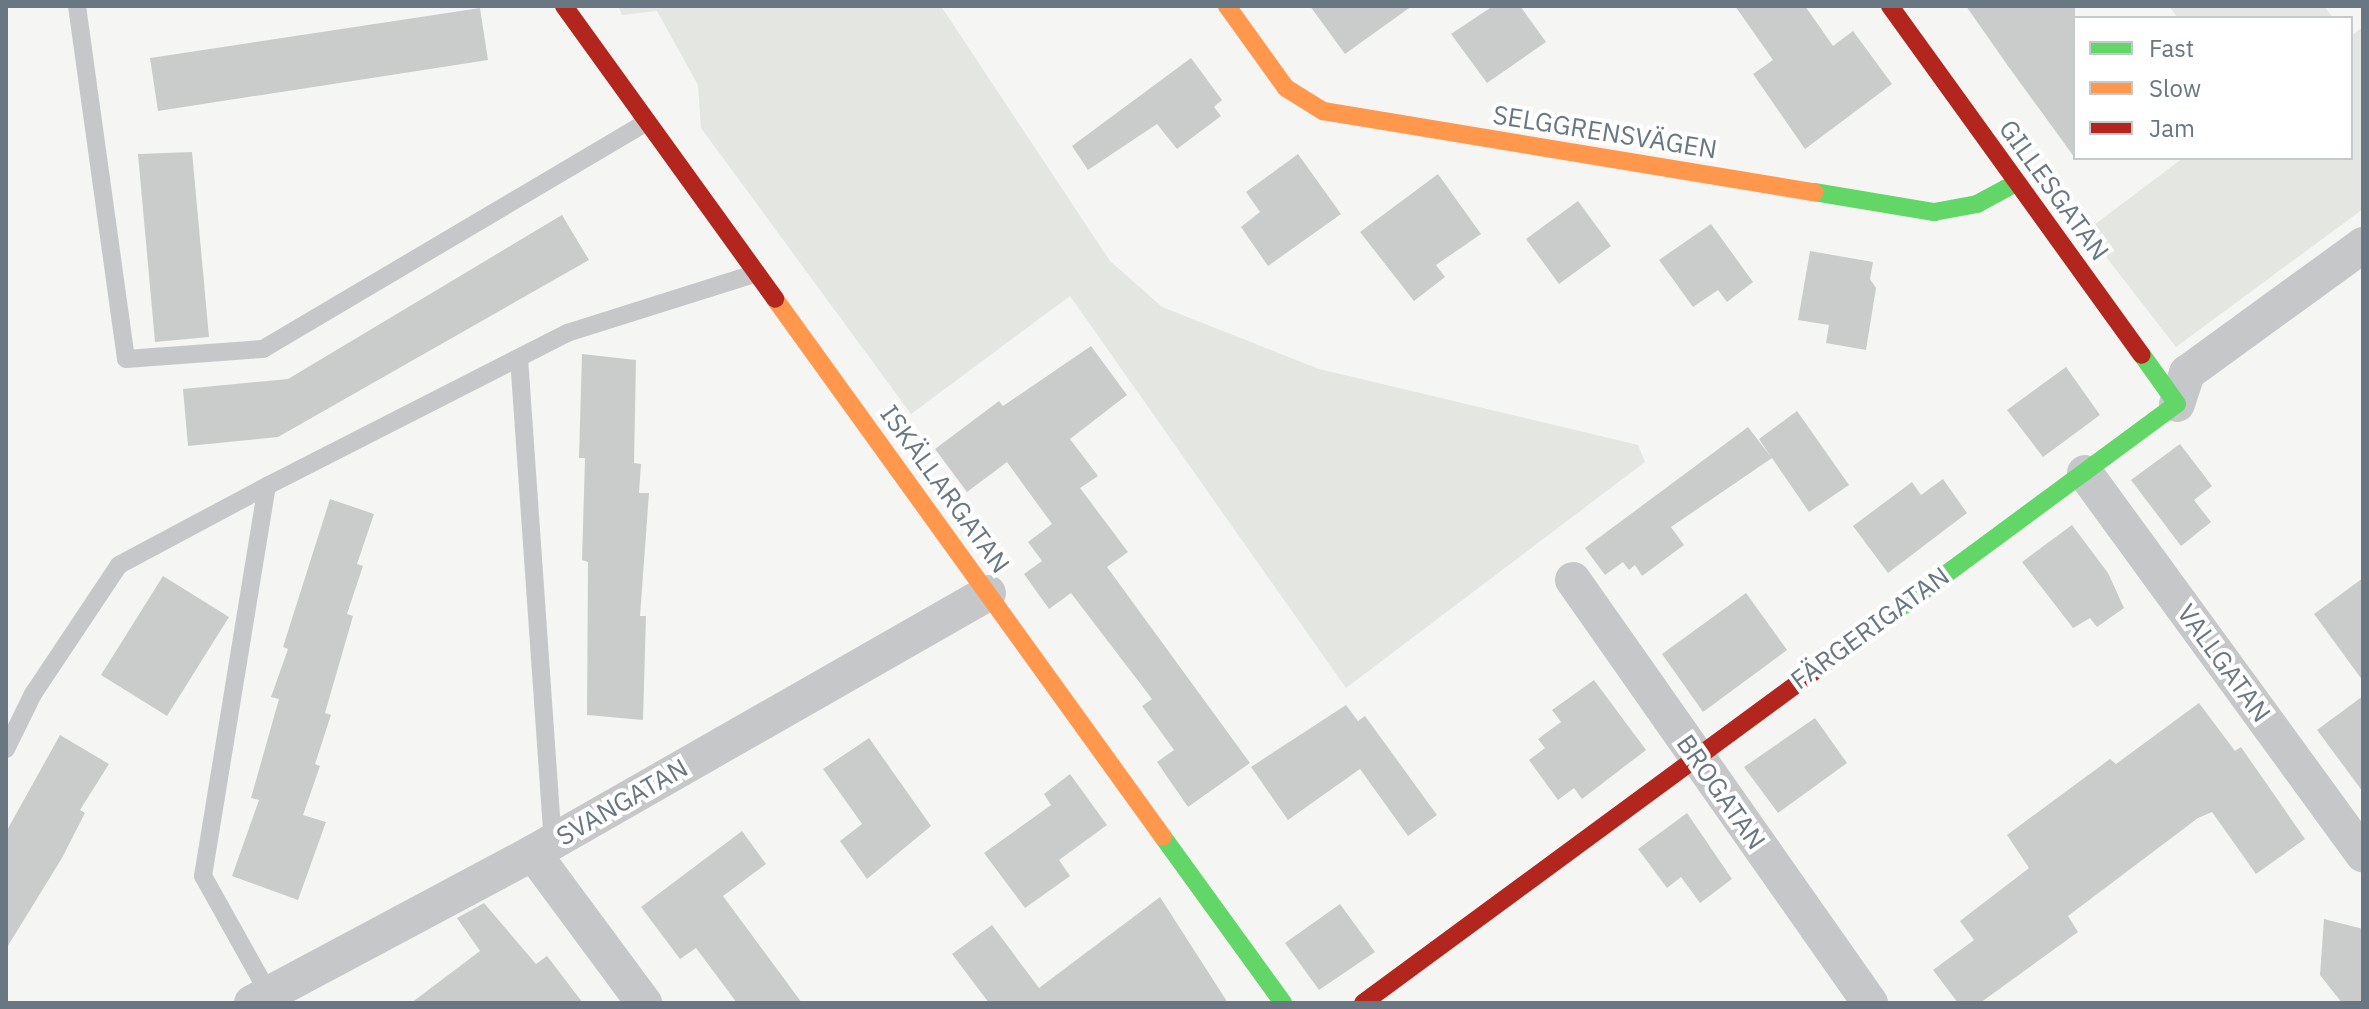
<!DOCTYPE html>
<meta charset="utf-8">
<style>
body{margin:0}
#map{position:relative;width:2369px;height:1009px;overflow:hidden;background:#f5f5f4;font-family:"IBM Plex Sans",sans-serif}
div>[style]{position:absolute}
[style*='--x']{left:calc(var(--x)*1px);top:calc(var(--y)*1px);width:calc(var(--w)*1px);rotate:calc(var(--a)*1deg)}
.green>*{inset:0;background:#e4e6e2}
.building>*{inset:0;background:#cacccc}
.lane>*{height:18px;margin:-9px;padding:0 9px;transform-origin:9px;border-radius:9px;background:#c6c7c8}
.street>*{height:36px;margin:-18px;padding:0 18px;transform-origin:18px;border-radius:18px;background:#c6c7c8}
.fast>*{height:18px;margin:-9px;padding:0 9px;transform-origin:9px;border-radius:9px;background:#63d668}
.slow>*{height:18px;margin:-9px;padding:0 9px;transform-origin:9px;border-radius:9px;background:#ff974d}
.jam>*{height:18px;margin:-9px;padding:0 9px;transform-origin:9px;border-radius:9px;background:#b3261e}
span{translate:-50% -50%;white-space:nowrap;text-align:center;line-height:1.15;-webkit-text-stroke:8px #fff;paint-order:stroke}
.street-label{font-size:26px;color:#687781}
.frame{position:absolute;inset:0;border:8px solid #687781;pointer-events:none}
.legend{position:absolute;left:2073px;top:16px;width:280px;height:144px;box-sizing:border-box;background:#fff;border:2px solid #c3c9cd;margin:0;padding:10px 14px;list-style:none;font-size:24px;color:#687781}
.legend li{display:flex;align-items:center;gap:16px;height:40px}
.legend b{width:40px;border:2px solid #c3c9cd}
</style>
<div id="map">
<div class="green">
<i style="clip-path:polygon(618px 6px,941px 6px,1110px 261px,1162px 307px,1319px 369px,1638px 445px,1645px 462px,1346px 688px,1070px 296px,911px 414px,701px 128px,698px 85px,657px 11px,622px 15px)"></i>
<i style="clip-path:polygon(2169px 6px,2324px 6px,2333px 18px,2178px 18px)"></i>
<i style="clip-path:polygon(2363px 27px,2363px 209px,2176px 347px,2086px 231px,2183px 158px,2351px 158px,2351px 36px)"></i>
</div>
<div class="building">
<i style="clip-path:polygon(1310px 6px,1412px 6px,1345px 54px)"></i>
<i style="clip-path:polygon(1493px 6px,1520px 6px,1546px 42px,1487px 83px,1451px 34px)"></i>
<i style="clip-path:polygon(1735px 6px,1805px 6px,1833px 46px,1853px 31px,1892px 84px,1805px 149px,1753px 74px,1773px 60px)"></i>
<i style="clip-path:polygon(1966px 6px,2075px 6px,2075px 158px,2008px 66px)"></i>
<i style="clip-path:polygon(480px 8px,488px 60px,158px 111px,150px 58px)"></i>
<i style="clip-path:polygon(1191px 58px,1222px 100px,1214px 107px,1221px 116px,1177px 149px,1157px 124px,1088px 170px,1072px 146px)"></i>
<i style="clip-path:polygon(192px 152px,209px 337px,155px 342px,138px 154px)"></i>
<i style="clip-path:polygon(1298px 154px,1341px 214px,1268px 266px,1241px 227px,1260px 212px,1246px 192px)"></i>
<i style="clip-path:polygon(1438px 174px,1481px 234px,1436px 265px,1445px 277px,1414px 301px,1360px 232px)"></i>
<i style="clip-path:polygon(1578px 201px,1611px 246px,1559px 284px,1526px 239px)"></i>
<i style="clip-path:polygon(562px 215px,589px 260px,278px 437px,188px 446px,183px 389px,288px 379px)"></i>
<i style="clip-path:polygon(1711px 224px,1753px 282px,1727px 302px,1718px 290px,1693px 307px,1659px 260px)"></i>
<i style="clip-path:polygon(1810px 251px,1873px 262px,1870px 279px,1876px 288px,1866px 350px,1826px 343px,1829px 325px,1798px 320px)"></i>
<i style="clip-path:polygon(1091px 346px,1127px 395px,1070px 439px,1098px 476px,1080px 488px,1128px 552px,1107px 567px,1250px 763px,1188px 807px,1157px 762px,1174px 750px,1142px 706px,1152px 699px,1071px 593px,1049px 609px,1024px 574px,1042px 561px,1028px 542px,1052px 524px,1007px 462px,967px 492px,935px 449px,999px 401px,1003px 406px)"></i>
<i style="clip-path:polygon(582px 354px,636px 360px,634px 463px,641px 464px,639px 493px,649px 493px,640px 616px,646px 616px,643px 720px,587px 715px,588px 562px,582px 560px,585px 458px,579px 458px)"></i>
<i style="clip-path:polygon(2066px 367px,2100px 415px,2043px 457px,2007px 410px)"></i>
<i style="clip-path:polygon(1797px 411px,1849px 485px,1809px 512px,1772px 458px,1671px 527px,1684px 545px,1642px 576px,1635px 565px,1629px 570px,1623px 562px,1605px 575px,1585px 548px,1748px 427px,1771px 457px,1759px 439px)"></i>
<i style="clip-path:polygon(2180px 444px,2212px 486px,2194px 500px,2211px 522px,2181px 546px,2131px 480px)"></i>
<i style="clip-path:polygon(1943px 479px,1967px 513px,1888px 573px,1853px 526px,1912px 482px,1921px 495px)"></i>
<i style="clip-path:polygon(330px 499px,374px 514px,357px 564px,363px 566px,347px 614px,353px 616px,325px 713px,331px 715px,315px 764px,320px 766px,303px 815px,326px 822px,298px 900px,232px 876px,259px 800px,251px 798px,279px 699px,271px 697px,288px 649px,283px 647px)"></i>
<i style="clip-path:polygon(2072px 525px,2108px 573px,2124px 608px,2097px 627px,2090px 618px,2073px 628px,2022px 562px)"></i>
<i style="clip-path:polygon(163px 576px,229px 617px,167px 716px,101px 675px)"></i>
<i style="clip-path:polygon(2363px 578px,2363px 681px,2314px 614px)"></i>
<i style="clip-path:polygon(1746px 593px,1787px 650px,1703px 712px,1662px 654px)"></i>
<i style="clip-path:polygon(1594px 680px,1646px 750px,1582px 799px,1574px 788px,1558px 800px,1529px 760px,1545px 748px,1538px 739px,1561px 722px,1552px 710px)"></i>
<i style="clip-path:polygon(2363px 696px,2363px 792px,2317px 730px)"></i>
<i style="clip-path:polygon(2199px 703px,2235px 751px,2241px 747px,2305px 839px,2256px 874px,2212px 812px,2198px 818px,2068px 916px,2078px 932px,1980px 1003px,1958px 1003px,1933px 970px,1974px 940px,1960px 921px,2029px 868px,2007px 835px,2110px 759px,2116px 764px)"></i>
<i style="clip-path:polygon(1346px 705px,1358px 721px,1365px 716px,1437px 815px,1408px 836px,1360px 769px,1288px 820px,1251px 767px)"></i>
<i style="clip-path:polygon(1815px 718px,1847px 763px,1778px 813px,1744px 767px)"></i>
<i style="clip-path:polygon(60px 735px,109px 764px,80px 810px,85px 813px,62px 858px,6px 949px,6px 832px)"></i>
<i style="clip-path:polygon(869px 738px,931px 826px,867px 879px,840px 841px,862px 824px,823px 769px)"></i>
<i style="clip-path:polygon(1070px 774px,1107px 825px,1059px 860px,1070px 876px,1025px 908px,984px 853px,1051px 805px,1044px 794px)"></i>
<i style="clip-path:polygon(1687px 813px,1732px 879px,1700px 903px,1681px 877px,1667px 888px,1638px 849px)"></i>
<i style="clip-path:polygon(742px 831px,766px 864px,723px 896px,802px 1003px,737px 1003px,696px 948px,680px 959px,641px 907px)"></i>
<i style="clip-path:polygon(1160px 897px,1228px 1003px,989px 1003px,952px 954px,992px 925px,1039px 988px)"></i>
<i style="clip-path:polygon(484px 903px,536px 964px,547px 956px,583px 1003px,411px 1003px,480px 951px,457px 918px)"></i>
<i style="clip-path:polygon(1340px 904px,1375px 952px,1319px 990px,1285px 943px)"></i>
<i style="clip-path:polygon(2324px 919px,2363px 929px,2363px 1003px,2342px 1003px,2320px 975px)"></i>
</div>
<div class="lane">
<i style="--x:77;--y:6;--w:356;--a:82.1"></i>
<i style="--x:126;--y:359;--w:137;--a:-4.2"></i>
<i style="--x:263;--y:349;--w:446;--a:-30.6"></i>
<i style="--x:519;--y:358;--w:484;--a:86"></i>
<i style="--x:6;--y:749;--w:61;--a:-63.9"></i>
<i style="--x:33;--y:694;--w:155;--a:-56.3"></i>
<i style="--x:119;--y:565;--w:168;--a:-28.1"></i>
<i style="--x:269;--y:994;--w:135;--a:-119.2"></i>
<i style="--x:203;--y:876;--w:395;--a:-80.7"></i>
<i style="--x:267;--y:486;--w:337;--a:-27"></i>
<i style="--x:567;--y:333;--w:199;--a:-17.5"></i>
</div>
<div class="street">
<i style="--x:2177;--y:404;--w:33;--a:-72"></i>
<i style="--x:2187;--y:373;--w:218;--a:-36"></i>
<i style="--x:2085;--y:473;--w:472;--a:53.9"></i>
<i style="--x:1573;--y:580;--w:517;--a:54.93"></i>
<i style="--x:533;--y:853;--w:187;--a:53.5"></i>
<i style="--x:252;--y:1003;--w:319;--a:-28.1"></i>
<i style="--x:533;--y:853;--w:524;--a:-29.74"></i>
</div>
<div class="fast">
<i style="--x:1814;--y:192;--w:122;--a:9.5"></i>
<i style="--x:1934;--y:212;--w:44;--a:-10.5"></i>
<i style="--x:1977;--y:204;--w:44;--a:-28.3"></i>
<i style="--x:1858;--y:639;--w:396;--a:-36.4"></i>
<i style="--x:2177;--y:404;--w:60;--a:-125.5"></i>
<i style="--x:1163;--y:837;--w:205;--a:54.1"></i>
</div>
<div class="slow">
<i style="--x:1227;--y:6;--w:101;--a:54.3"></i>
<i style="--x:1286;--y:88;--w:44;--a:31.9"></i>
<i style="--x:1323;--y:111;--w:498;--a:9.4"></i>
<i style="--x:775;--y:299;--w:663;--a:54.2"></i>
</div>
<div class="jam">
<i style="--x:564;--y:6;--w:361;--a:54.2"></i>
<i style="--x:1890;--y:6;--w:430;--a:54.2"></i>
<i style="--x:1363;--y:1003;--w:614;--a:-36.33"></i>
</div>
<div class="street-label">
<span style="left:1605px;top:132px;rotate:9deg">SELGGRENSVÄGEN</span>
<span style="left:2054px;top:190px;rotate:54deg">GILLESGATAN</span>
<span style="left:945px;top:489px;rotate:54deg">ISKÄLLARGATAN</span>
<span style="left:1870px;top:628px;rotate:-36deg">FÄRGERIGATAN</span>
<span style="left:2224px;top:663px;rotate:54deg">VALLGATAN</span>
<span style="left:1721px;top:792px;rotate:55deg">BROGATAN</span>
<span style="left:622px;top:802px;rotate:-30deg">SVANGATAN</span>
</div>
<div class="frame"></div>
<ul class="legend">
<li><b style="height:10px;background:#63d668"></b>Fast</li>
<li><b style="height:10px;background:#ff974d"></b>Slow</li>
<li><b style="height:10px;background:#b3261e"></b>Jam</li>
</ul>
</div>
